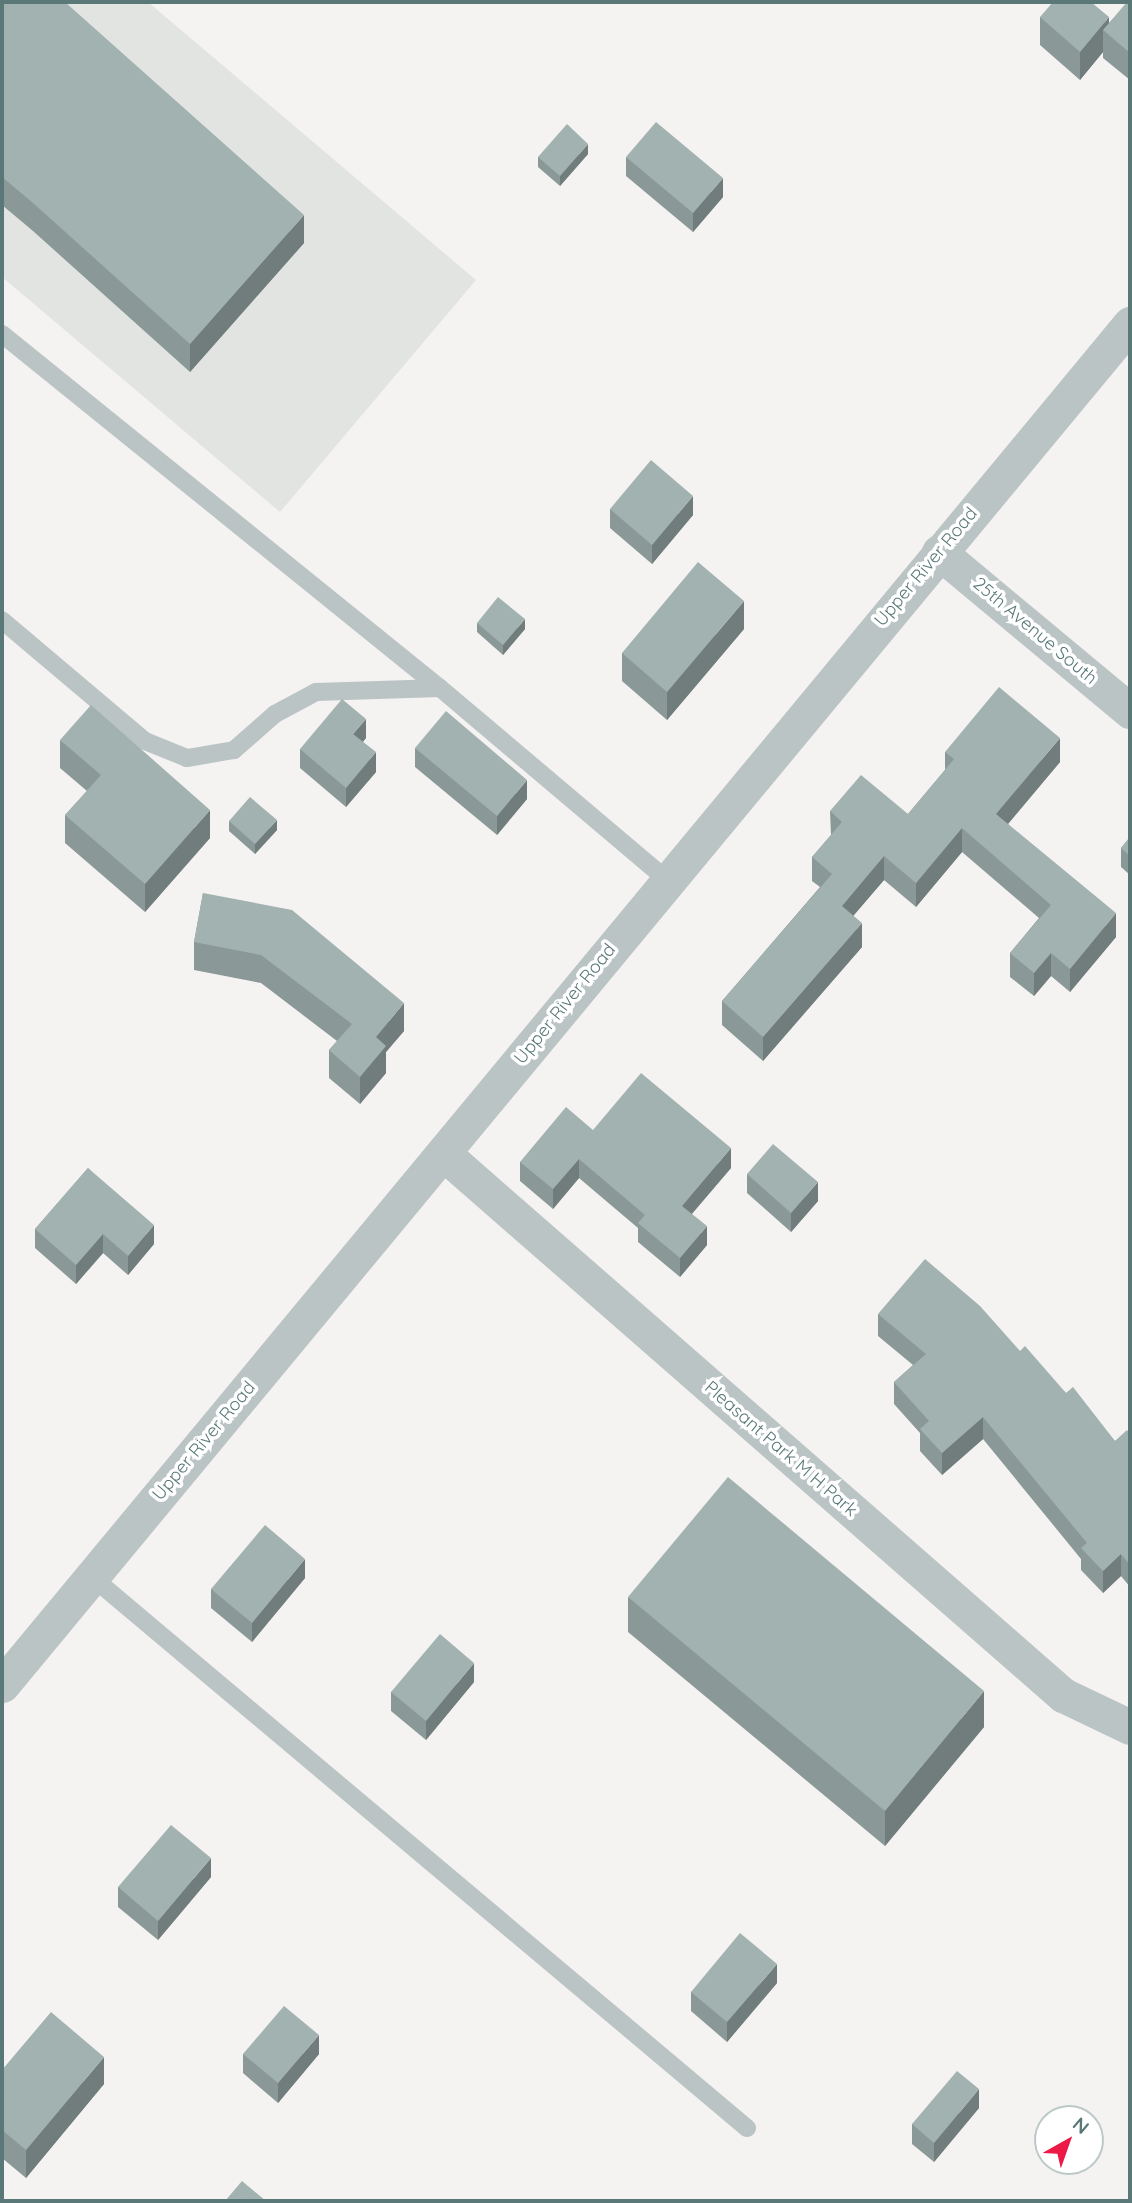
<!DOCTYPE html>
<style>
body{margin:0}
#map{position:relative;width:1132px;height:2203px;overflow:hidden;background:#f5f3f1;font-family:Quicksand,sans-serif}
div>[style]{position:absolute}
[style*='--x']{left:calc(var(--x)*1px);top:calc(var(--y)*1px);width:calc(var(--w)*1px);rotate:calc(var(--a)*1deg)}
.built>*{inset:0;background:#e2e4e2}
.service>*{height:18px;margin:-9px;padding:0 9px;transform-origin:9px;border-radius:9px;background:#bbc4c4}
.minor>*{height:35px;margin:-17.5px;padding:0 17.5px;transform-origin:17.5px;border-radius:17.5px;background:#bbc4c4}
.wall>*{inset:0;background:#8a9998}
.shaded-wall>*{inset:0;background:#717d7c}
.building>*{inset:0;background:#a1b2b1}
span{translate:-50% -50%;white-space:nowrap;text-align:center;line-height:1.15;-webkit-text-stroke:7px #fff;paint-order:stroke}
.street-label{font-size:18px;color:#5a7878}
.frame{position:absolute;inset:0;border:4px solid #5a7878;pointer-events:none}
.north{position:absolute;left:1034px;top:2105px;width:70px;height:70px;box-sizing:border-box;background:#fff;border:2px solid #bdc9c9;border-radius:50%;rotate:40deg;font-size:19px;font-weight:700;line-height:28px;text-align:center;color:#5a7878}
.north::after{content:'';display:block;margin:auto;width:24px;height:32px;background:#ec1947;clip-path:polygon(50% 0,100% 100%,50% 72%,0 100%)}
</style>
<div id="map">
<div class="built">
<i style="clip-path:polygon(2px 2px,148px 2px,476px 280px,280px 512px,2px 277px)"></i>
</div>
<div class="service">
<i style="--x:2;--y:334;--w:563;--a:38.95"></i>
<i style="--x:440;--y:688;--w:124;--a:178.2"></i>
<i style="--x:316;--y:692;--w:47;--a:151.8"></i>
<i style="--x:275;--y:714;--w:55;--a:138.7"></i>
<i style="--x:234;--y:750;--w:48;--a:170.3"></i>
<i style="--x:187;--y:758;--w:45;--a:-158"></i>
<i style="--x:145;--y:741;--w:187;--a:-139.8"></i>
<i style="--x:440;--y:688;--w:296;--a:40.2"></i>
<i style="--x:92;--y:1577;--w:856;--a:40.07"></i>
</div>
<div class="minor">
<i style="--x:939;--y:552;--w:249;--a:39.8"></i>
<i style="--x:443;--y:1153;--w:824;--a:41.16"></i>
<i style="--x:1063;--y:1695;--w:74;--a:25.5"></i>
<i style="--x:2;--y:1685;--w:1768;--a:-50.35"></i>
</div>
<div class="wall">
<i style="clip-path:polygon(2px 2px,304px 243px,190px 372px,33px 231px,2px 205px)"></i>
<i style="clip-path:polygon(1130px 2px,1130px 80px,1103px 58px,1103px 52px,1080px 80px,1040px 45px,1040px 17px,1109px 23px)"></i>
<i style="clip-path:polygon(588px 154px,560px 186px,538px 167px,538px 157px)"></i>
<i style="clip-path:polygon(626px 157px,723px 197px,693px 232px,626px 176px)"></i>
<i style="clip-path:polygon(610px 509px,693px 515px,652px 564px,610px 528px)"></i>
<i style="clip-path:polygon(477px 623px,525px 629px,503px 655px,477px 632px)"></i>
<i style="clip-path:polygon(744px 629px,667px 720px,622px 681px,622px 653px)"></i>
<i style="clip-path:polygon(366px 738px,363px 742px,376px 772px,346px 807px,300px 768px,300px 749px)"></i>
<i style="clip-path:polygon(60px 740px,210px 838px,145px 912px,65px 843px,65px 815px,87px 791px,60px 768px)"></i>
<i style="clip-path:polygon(415px 748px,527px 799px,497px 835px,415px 767px)"></i>
<i style="clip-path:polygon(945px 752px,1060px 762px,1008px 824px,1116px 937px,1070px 992px,1051px 976px,1034px 996px,1010px 977px,1010px 953px,1039px 918px,962px 852px,916px 907px,884px 880px,853px 916px,862px 947px,763px 1061px,722px 1025px,722px 1001px,820px 887px,812px 881px,812px 857px,831px 835px,830px 811px,908px 814px,945px 770px)"></i>
<i style="clip-path:polygon(229px 821px,277px 830px,255px 854px,229px 831px)"></i>
<i style="clip-path:polygon(1130px 837px,1130px 875px,1121px 867px,1121px 848px)"></i>
<i style="clip-path:polygon(203px 893px,404px 1031px,386px 1052px,386px 1073px,360px 1104px,329px 1078px,329px 1050px,337px 1041px,261px 983px,194px 970px,194px 942px)"></i>
<i style="clip-path:polygon(593px 1130px,731px 1168px,692px 1214px,707px 1245px,680px 1277px,638px 1242px,638px 1228px,579px 1178px,553px 1209px,520px 1181px,520px 1162px)"></i>
<i style="clip-path:polygon(88px 1168px,154px 1244px,128px 1275px,103px 1253px,76px 1284px,35px 1248px,35px 1229px)"></i>
<i style="clip-path:polygon(747px 1174px,818px 1201px,791px 1232px,747px 1193px)"></i>
<i style="clip-path:polygon(878px 1314px,1020px 1351px,1066px 1393px,1115px 1441px,1130px 1434px,1130px 1587px,1121px 1576px,1103px 1593px,1081px 1570px,1081px 1559px,983px 1439px,942px 1475px,920px 1451px,920px 1433px,894px 1404px,894px 1382px,913px 1365px,878px 1336px)"></i>
<i style="clip-path:polygon(305px 1578px,252px 1642px,211px 1608px,211px 1589px)"></i>
<i style="clip-path:polygon(628px 1597px,984px 1727px,885px 1846px,628px 1632px)"></i>
<i style="clip-path:polygon(474px 1682px,426px 1740px,391px 1711px,391px 1692px)"></i>
<i style="clip-path:polygon(211px 1877px,158px 1940px,118px 1907px,118px 1887px)"></i>
<i style="clip-path:polygon(777px 1983px,727px 2042px,691px 2011px,691px 1992px)"></i>
<i style="clip-path:polygon(243px 2054px,319px 2054px,278px 2103px,243px 2073px)"></i>
<i style="clip-path:polygon(2px 2070px,104px 2084px,26px 2178px,2px 2158px)"></i>
<i style="clip-path:polygon(979px 2108px,934px 2162px,912px 2144px,912px 2124px)"></i>
</div>
<div class="shaded-wall">
<i style="clip-path:polygon(1109px 17px,1109px 35px,1103px 30px,1103px 52px,1080px 80px,1080px 52px)"></i>
<i style="clip-path:polygon(588px 144px,588px 154px,560px 186px,560px 176px)"></i>
<i style="clip-path:polygon(723px 178px,723px 197px,693px 232px,693px 213px)"></i>
<i style="clip-path:polygon(304px 215px,304px 243px,190px 372px,190px 344px)"></i>
<i style="clip-path:polygon(693px 496px,693px 515px,652px 564px,652px 545px)"></i>
<i style="clip-path:polygon(744px 601px,744px 629px,667px 720px,667px 692px)"></i>
<i style="clip-path:polygon(525px 619px,525px 629px,503px 655px,503px 645px)"></i>
<i style="clip-path:polygon(366px 719px,366px 738px,353px 753px,353px 734px)"></i>
<i style="clip-path:polygon(1060px 738px,1060px 762px,996px 838px,996px 814px)"></i>
<i style="clip-path:polygon(376px 752px,376px 772px,346px 807px,346px 788px)"></i>
<i style="clip-path:polygon(3px 769px,3px 788px,2px 789px,2px 770px)"></i>
<i style="clip-path:polygon(527px 780px,527px 799px,497px 835px,497px 816px)"></i>
<i style="clip-path:polygon(210px 810px,210px 838px,145px 912px,145px 884px)"></i>
<i style="clip-path:polygon(277px 820px,277px 830px,255px 854px,255px 844px)"></i>
<i style="clip-path:polygon(962px 828px,962px 852px,916px 907px,916px 883px)"></i>
<i style="clip-path:polygon(884px 856px,884px 880px,842px 929px,842px 906px)"></i>
<i style="clip-path:polygon(1116px 913px,1116px 937px,1070px 992px,1070px 969px)"></i>
<i style="clip-path:polygon(862px 923px,862px 947px,763px 1061px,763px 1037px)"></i>
<i style="clip-path:polygon(1051px 953px,1051px 976px,1034px 996px,1034px 973px)"></i>
<i style="clip-path:polygon(404px 1003px,404px 1031px,386px 1052px,386px 1073px,360px 1104px,360px 1077px,376px 1037px)"></i>
<i style="clip-path:polygon(731px 1148px,731px 1168px,682px 1225px,682px 1206px)"></i>
<i style="clip-path:polygon(579px 1159px,579px 1178px,553px 1209px,553px 1189px)"></i>
<i style="clip-path:polygon(818px 1182px,818px 1201px,791px 1232px,791px 1213px)"></i>
<i style="clip-path:polygon(154px 1225px,154px 1244px,128px 1275px,128px 1256px)"></i>
<i style="clip-path:polygon(707px 1226px,707px 1245px,680px 1277px,680px 1258px)"></i>
<i style="clip-path:polygon(103px 1234px,103px 1253px,76px 1284px,76px 1265px)"></i>
<i style="clip-path:polygon(983px 1417px,983px 1439px,942px 1475px,942px 1453px)"></i>
<i style="clip-path:polygon(1121px 1554px,1121px 1576px,1103px 1593px,1103px 1571px)"></i>
<i style="clip-path:polygon(305px 1559px,305px 1578px,252px 1642px,252px 1623px)"></i>
<i style="clip-path:polygon(474px 1663px,474px 1682px,426px 1740px,426px 1721px)"></i>
<i style="clip-path:polygon(984px 1691px,984px 1727px,885px 1846px,885px 1811px)"></i>
<i style="clip-path:polygon(211px 1858px,211px 1877px,158px 1940px,158px 1921px)"></i>
<i style="clip-path:polygon(777px 1964px,777px 1983px,727px 2042px,727px 2022px)"></i>
<i style="clip-path:polygon(319px 2035px,319px 2054px,278px 2103px,278px 2083px)"></i>
<i style="clip-path:polygon(104px 2057px,104px 2084px,26px 2178px,26px 2150px)"></i>
<i style="clip-path:polygon(979px 2089px,979px 2108px,934px 2162px,934px 2143px)"></i>
</div>
<div class="building">
<i style="clip-path:polygon(2px 2px,65px 2px,304px 215px,190px 344px,33px 203px,2px 177px)"></i>
<i style="clip-path:polygon(1053px 2px,1091px 2px,1109px 17px,1080px 52px,1040px 17px)"></i>
<i style="clip-path:polygon(1127px 2px,1130px 2px,1130px 53px,1103px 30px)"></i>
<i style="clip-path:polygon(656px 122px,723px 178px,693px 213px,626px 157px)"></i>
<i style="clip-path:polygon(567px 124px,588px 144px,560px 176px,538px 157px)"></i>
<i style="clip-path:polygon(651px 460px,693px 496px,652px 545px,610px 509px)"></i>
<i style="clip-path:polygon(698px 562px,744px 601px,667px 692px,622px 653px)"></i>
<i style="clip-path:polygon(498px 597px,525px 619px,503px 645px,477px 623px)"></i>
<i style="clip-path:polygon(999px 687px,1060px 738px,996px 814px,1116px 913px,1070px 969px,1051px 953px,1034px 973px,1010px 953px,1051px 905px,962px 828px,916px 883px,884px 856px,842px 906px,862px 923px,763px 1037px,722px 1001px,832px 874px,812px 857px,842px 822px,830px 811px,861px 775px,908px 814px,954px 759px,945px 752px)"></i>
<i style="clip-path:polygon(342px 699px,366px 719px,353px 734px,376px 752px,346px 788px,300px 749px)"></i>
<i style="clip-path:polygon(91px 705px,210px 810px,145px 884px,65px 815px,101px 775px,60px 740px)"></i>
<i style="clip-path:polygon(446px 711px,527px 780px,497px 816px,415px 748px)"></i>
<i style="clip-path:polygon(250px 797px,277px 820px,255px 844px,229px 821px)"></i>
<i style="clip-path:polygon(1130px 837px,1130px 856px,1121px 848px)"></i>
<i style="clip-path:polygon(203px 893px,292px 910px,404px 1003px,376px 1037px,386px 1046px,360px 1077px,329px 1050px,352px 1024px,261px 955px,194px 942px)"></i>
<i style="clip-path:polygon(641px 1073px,731px 1148px,682px 1206px,707px 1226px,680px 1258px,638px 1223px,645px 1215px,579px 1159px,553px 1189px,520px 1162px,566px 1107px,593px 1130px)"></i>
<i style="clip-path:polygon(773px 1144px,818px 1182px,791px 1213px,747px 1174px)"></i>
<i style="clip-path:polygon(88px 1168px,154px 1225px,128px 1256px,103px 1234px,76px 1265px,35px 1229px)"></i>
<i style="clip-path:polygon(925px 1259px,980px 1306px,1020px 1351px,1025px 1346px,1066px 1393px,1073px 1387px,1115px 1441px,1127px 1430px,1130px 1434px,1130px 1565px,1121px 1554px,1103px 1571px,1081px 1548px,1087px 1543px,983px 1417px,942px 1453px,920px 1429px,929px 1421px,894px 1382px,926px 1354px,878px 1314px)"></i>
<i style="clip-path:polygon(728px 1477px,984px 1691px,885px 1811px,628px 1597px)"></i>
<i style="clip-path:polygon(265px 1525px,305px 1559px,252px 1623px,211px 1589px)"></i>
<i style="clip-path:polygon(440px 1634px,474px 1663px,426px 1721px,391px 1692px)"></i>
<i style="clip-path:polygon(171px 1825px,211px 1858px,158px 1921px,118px 1887px)"></i>
<i style="clip-path:polygon(740px 1933px,777px 1964px,727px 2022px,691px 1992px)"></i>
<i style="clip-path:polygon(284px 2006px,319px 2035px,278px 2083px,243px 2054px)"></i>
<i style="clip-path:polygon(51px 2012px,104px 2057px,26px 2150px,2px 2130px,2px 2070px)"></i>
<i style="clip-path:polygon(957px 2071px,979px 2089px,934px 2143px,912px 2124px)"></i>
<i style="clip-path:polygon(242px 2181px,266px 2201px,225px 2201px)"></i>
</div>
<div class="street-label">
<span style="left:926px;top:567px;rotate:-50deg">Upper River Road</span>
<span style="left:1035px;top:631px;rotate:40deg">25th Avenue South</span>
<span style="left:565px;top:1004px;rotate:-51deg">Upper River Road</span>
<span style="left:204px;top:1441px;rotate:-50deg">Upper River Road</span>
<span style="left:781px;top:1449px;rotate:41deg">Pleasant Park M H Park</span>
</div>
<div class="frame"></div>
<div class="north">N</div>
</div>
